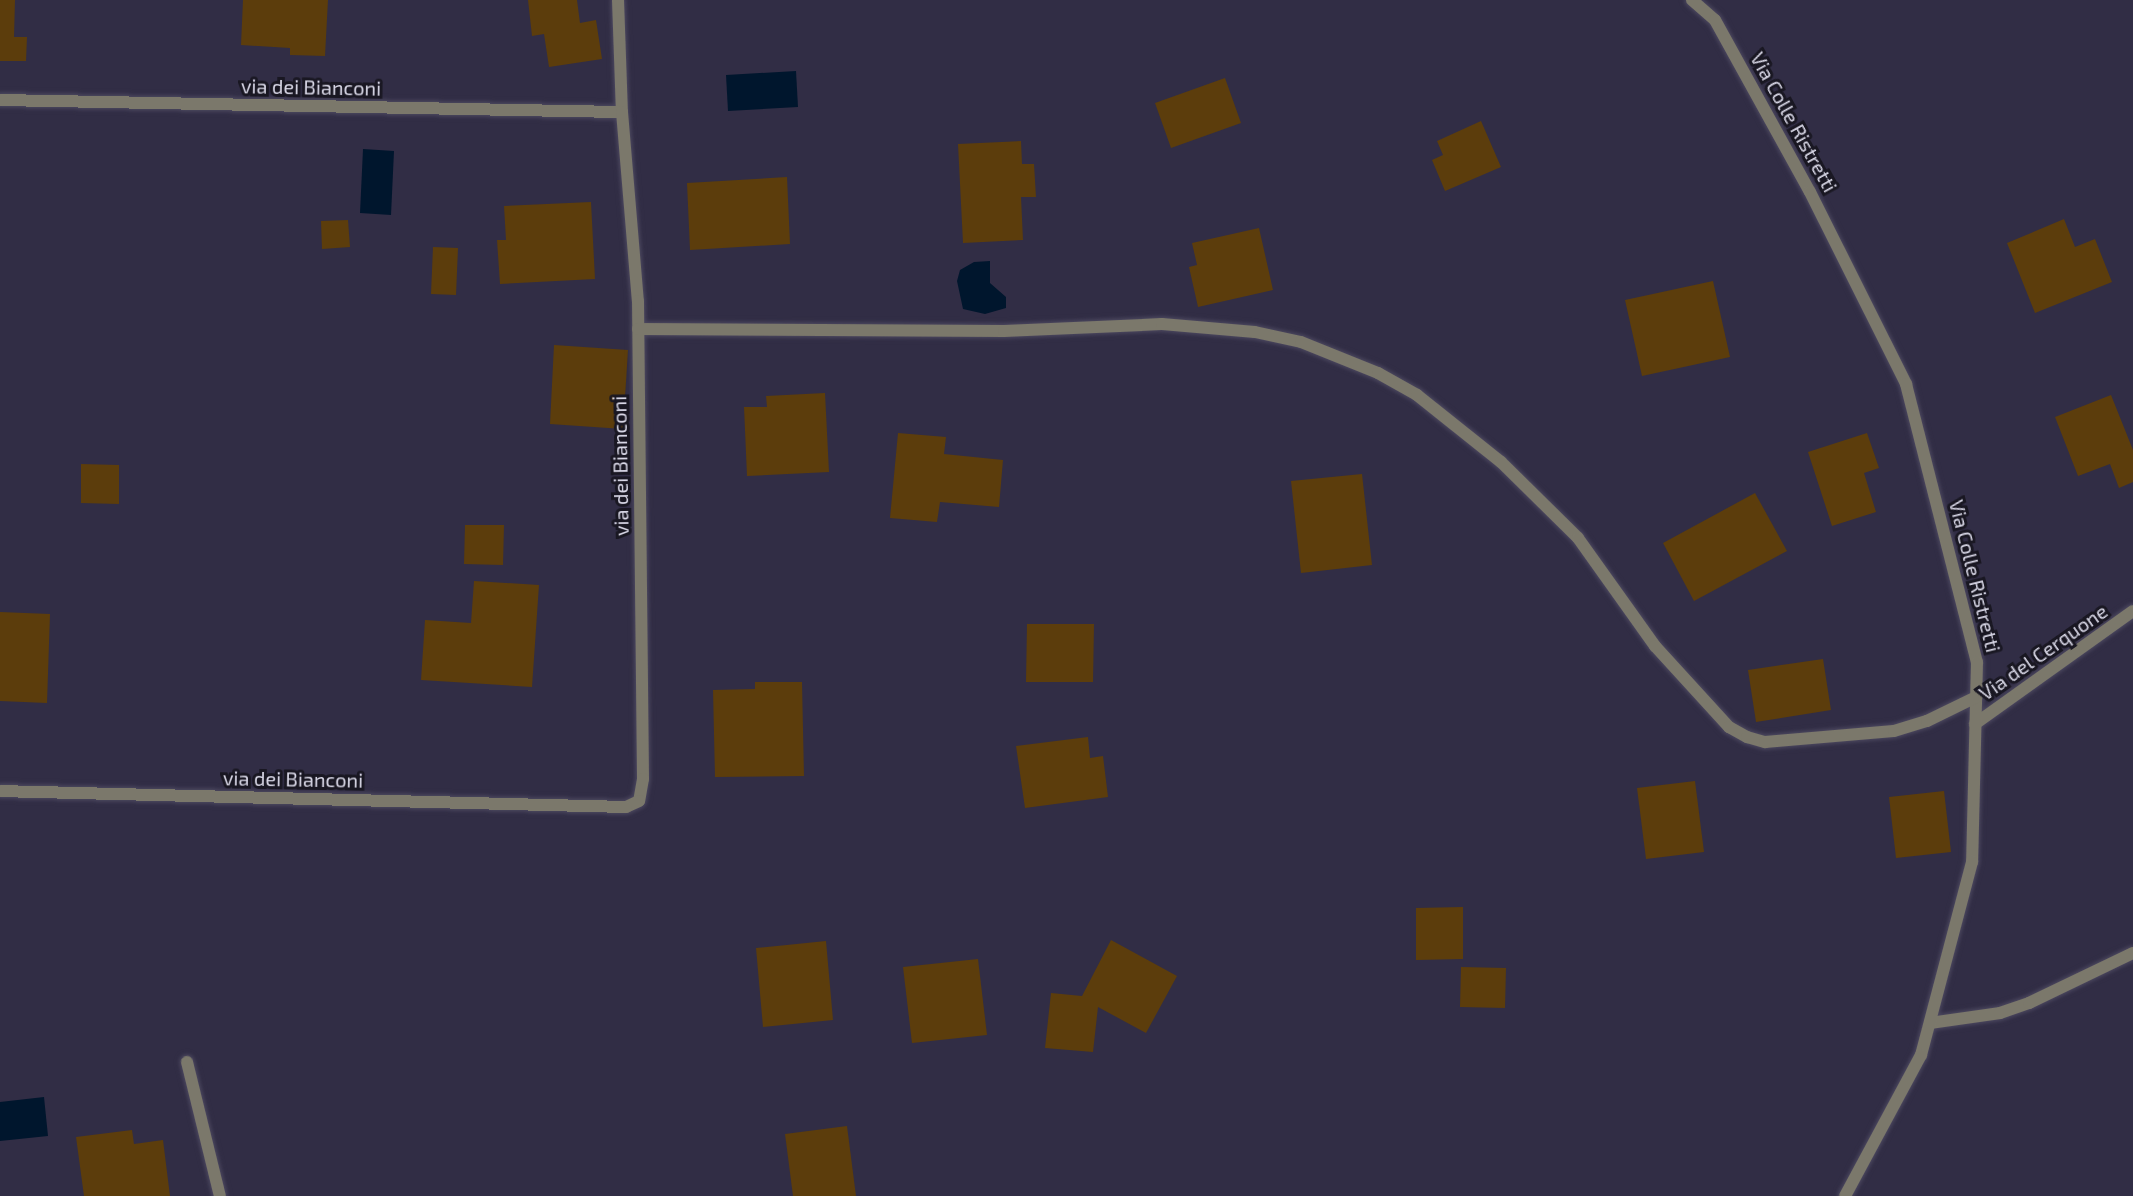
<!DOCTYPE html>
<style>
body{margin:0}
#map{position:relative;width:2133px;height:1196px;overflow:hidden;background:#312d45;font-family:"Exo 2",sans-serif}
div>[style]{position:absolute}
[style*='--x']{left:calc(var(--x)*1px);top:calc(var(--y)*1px);width:calc(var(--w)*1px);rotate:calc(var(--a)*1deg)}
.water>*{inset:0;background:#00162d}
.building>*{inset:0;background:#5c3d0c}
.roads{filter:drop-shadow(0 0 2px #4c485f) drop-shadow(0 0 2px #4c485f)}
.lane>*{height:12px;margin:-6px;padding:0 6px;transform-origin:6px;border-radius:6px;background:#7b786b}
.street>*{height:12px;margin:-6px;padding:0 6px;transform-origin:6px;border-radius:6px;background:#7b786b}
span{translate:-50% -50%;white-space:nowrap;text-align:center;line-height:1.15;-webkit-text-stroke:6px #191722;paint-order:stroke}
.street-label{font-size:20px;color:#d9d8e7}
</style>
<div id="map">
<div class="water">
<i style="clip-path:polygon(796px 71px,798px 107px,728px 111px,726px 75px)"></i>
<i style="clip-path:polygon(363px 149px,394px 151px,391px 215px,360px 213px)"></i>
<i style="clip-path:polygon(990px 261px,990px 283px,1006px 297px,1006px 308px,985px 314px,963px 309px,957px 281px,960px 270px,974px 262px)"></i>
<i style="clip-path:polygon(44px 1097px,48px 1136px,0 1141px,0 1102px)"></i>
</div>
<div class="building">
<i style="clip-path:polygon(0 0,15px 0,14px 37px,27px 37px,26px 61px,0 61px)"></i>
<i style="clip-path:polygon(243px 0,328px 0,325px 56px,290px 55px,290px 48px,241px 45px)"></i>
<i style="clip-path:polygon(528px 0,577px 0,580px 23px,596px 20px,602px 59px,549px 67px,544px 34px,532px 36px)"></i>
<i style="clip-path:polygon(1225px 78px,1241px 123px,1171px 148px,1155px 103px)"></i>
<i style="clip-path:polygon(1481px 121px,1501px 167px,1445px 191px,1432px 160px,1443px 155px,1437px 141px)"></i>
<i style="clip-path:polygon(1021px 141px,1022px 164px,1034px 164px,1036px 197px,1021px 197px,1023px 240px,963px 243px,958px 144px)"></i>
<i style="clip-path:polygon(787px 177px,790px 244px,690px 250px,687px 183px)"></i>
<i style="clip-path:polygon(591px 202px,595px 279px,500px 284px,497px 240px,506px 240px,504px 206px)"></i>
<i style="clip-path:polygon(2064px 219px,2075px 247px,2095px 239px,2112px 282px,2035px 313px,2007px 243px)"></i>
<i style="clip-path:polygon(348px 220px,350px 247px,322px 249px,321px 221px)"></i>
<i style="clip-path:polygon(1259px 228px,1273px 290px,1198px 307px,1189px 267px,1197px 265px,1192px 243px)"></i>
<i style="clip-path:polygon(433px 247px,458px 248px,456px 295px,431px 294px)"></i>
<i style="clip-path:polygon(1713px 281px,1730px 357px,1642px 376px,1625px 300px)"></i>
<i style="clip-path:polygon(554px 345px,628px 350px,623px 429px,550px 424px)"></i>
<i style="clip-path:polygon(825px 393px,829px 472px,747px 476px,744px 407px,767px 407px,766px 396px)"></i>
<i style="clip-path:polygon(2111px 395px,2133px 450px,2133px 482px,2119px 488px,2110px 464px,2078px 476px,2055px 417px)"></i>
<i style="clip-path:polygon(898px 433px,946px 437px,944px 454px,1003px 460px,999px 507px,940px 502px,937px 522px,890px 518px)"></i>
<i style="clip-path:polygon(1867px 433px,1879px 468px,1864px 473px,1876px 512px,1832px 526px,1808px 452px)"></i>
<i style="clip-path:polygon(81px 464px,119px 465px,119px 504px,81px 503px)"></i>
<i style="clip-path:polygon(1362px 474px,1372px 565px,1301px 573px,1291px 481px)"></i>
<i style="clip-path:polygon(1755px 493px,1787px 551px,1694px 601px,1663px 543px)"></i>
<i style="clip-path:polygon(465px 525px,504px 525px,503px 565px,464px 564px)"></i>
<i style="clip-path:polygon(474px 581px,539px 585px,532px 687px,421px 680px,425px 620px,471px 623px)"></i>
<i style="clip-path:polygon(0 612px,50px 614px,47px 703px,0 701px)"></i>
<i style="clip-path:polygon(1027px 624px,1094px 624px,1093px 682px,1026px 682px)"></i>
<i style="clip-path:polygon(1823px 659px,1831px 710px,1756px 722px,1748px 670px)"></i>
<i style="clip-path:polygon(755px 682px,802px 682px,804px 776px,715px 777px,713px 690px,755px 689px)"></i>
<i style="clip-path:polygon(1088px 737px,1090px 758px,1103px 756px,1108px 797px,1025px 808px,1016px 746px)"></i>
<i style="clip-path:polygon(1695px 781px,1704px 852px,1646px 859px,1637px 788px)"></i>
<i style="clip-path:polygon(1944px 791px,1951px 852px,1896px 858px,1889px 797px)"></i>
<i style="clip-path:polygon(1463px 907px,1463px 959px,1416px 960px,1416px 908px)"></i>
<i style="clip-path:polygon(1111px 940px,1177px 976px,1146px 1033px,1098px 1007px,1093px 1052px,1045px 1048px,1051px 993px,1082px 996px)"></i>
<i style="clip-path:polygon(826px 941px,833px 1020px,763px 1027px,756px 948px)"></i>
<i style="clip-path:polygon(978px 959px,987px 1035px,912px 1043px,903px 967px)"></i>
<i style="clip-path:polygon(1461px 967px,1506px 968px,1505px 1008px,1460px 1007px)"></i>
<i style="clip-path:polygon(847px 1126px,856px 1196px,793px 1196px,785px 1134px)"></i>
<i style="clip-path:polygon(132px 1130px,134px 1144px,163px 1140px,170px 1196px,84px 1196px,76px 1137px)"></i>
</div>
<div class="roads">
<div class="lane">
<i style="--x:618;--y:0;--w:112;--a:88"></i>
<i style="--x:1975;--y:724;--w:194;--a:-35.6"></i>
<i style="--x:1930;--y:1023;--w:71;--a:-8.1"></i>
<i style="--x:2000;--y:1013;--w:31;--a:-19"></i>
<i style="--x:2029;--y:1003;--w:115;--a:-25.7"></i>
<i style="--x:187;--y:1062;--w:138;--a:76.2"></i>
</div>
<div class="street">
<i style="--x:1692;--y:0;--w:30;--a:41"></i>
<i style="--x:1715;--y:20;--w:196;--a:61.1"></i>
<i style="--x:1810;--y:192;--w:215;--a:63.4"></i>
<i style="--x:1906;--y:384;--w:287;--a:75.7"></i>
<i style="--x:1977;--y:662;--w:200;--a:91.4"></i>
<i style="--x:1972;--y:862;--w:200;--a:104.8"></i>
<i style="--x:1921;--y:1055;--w:160;--a:118.3"></i>
<i style="--x:0;--y:100;--w:622;--a:1.11"></i>
<i style="--x:622;--y:112;--w:190;--a:85.2"></i>
<i style="--x:638;--y:301;--w:478;--a:89.4"></i>
<i style="--x:643;--y:779;--w:22;--a:100"></i>
<i style="--x:639;--y:801;--w:14;--a:155"></i>
<i style="--x:626;--y:807;--w:626;--a:-178.54"></i>
<i style="--x:638;--y:329;--w:366;--a:0.3"></i>
<i style="--x:1004;--y:331;--w:158;--a:-2.5"></i>
<i style="--x:1162;--y:324;--w:93;--a:4.9"></i>
<i style="--x:1255;--y:332;--w:47;--a:12.3"></i>
<i style="--x:1301;--y:342;--w:83;--a:21.9"></i>
<i style="--x:1378;--y:373;--w:45;--a:29.4"></i>
<i style="--x:1417;--y:395;--w:107;--a:38.6"></i>
<i style="--x:1501;--y:462;--w:108;--a:44.6"></i>
<i style="--x:1578;--y:538;--w:133;--a:54.5"></i>
<i style="--x:1655;--y:646;--w:110;--a:47.6"></i>
<i style="--x:1729;--y:727;--w:21;--a:29"></i>
<i style="--x:1747;--y:737;--w:19;--a:16"></i>
<i style="--x:1765;--y:742;--w:129;--a:-4.9"></i>
<i style="--x:1894;--y:731;--w:34;--a:-17"></i>
<i style="--x:1927;--y:721;--w:55;--a:-26.1"></i>
</div>
</div>
<div class="street-label">
<span style="left:311px;top:87px;rotate:1deg">via dei Bianconi</span>
<span style="left:1794px;top:122px;rotate:61deg">Via Colle Ristretti</span>
<span style="left:620px;top:466px;rotate:-91deg">via dei Bianconi</span>
<span style="left:1975px;top:576px;rotate:76deg">Via Colle Ristretti</span>
<span style="left:2043px;top:652px;rotate:-35deg">Via del Cerquone</span>
<span style="left:293px;top:779px;rotate:1deg">via dei Bianconi</span>
</div>
</div>
